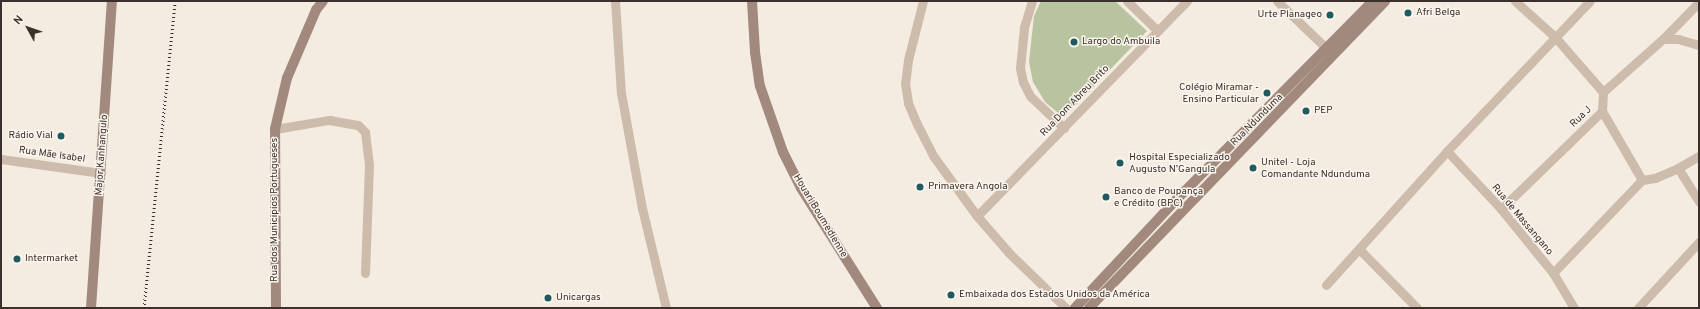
<!DOCTYPE html>
<meta charset="utf-8">
<style>
body{margin:0}
#map{position:relative;width:1700px;height:309px;overflow:hidden;background:#f4ebe1;font-family:Overpass,sans-serif}
div>[style]{position:absolute}
[style*='--x']{left:calc(var(--x)*1px);top:calc(var(--y)*1px);width:calc(var(--w)*1px);rotate:calc(var(--a)*1deg)}
.green>*{inset:0;background:#b8c4a0}
.street>*{height:9px;margin:-4.5px;padding:0 4.5px;transform-origin:4.5px;border-radius:4.5px;background:#cdbbac}
.secondary>*{height:10px;margin:-5px;padding:0 5px;transform-origin:5px;border-radius:5px;background:#a18a7d}
.rail>*{height:3px;margin-top:-1.5px;transform-origin:0;background:repeating-linear-gradient(90deg,#3b302b 0 1px,transparent 0 4px)}
.dots>*{width:11px;height:11px;translate:-50% -50%;box-sizing:border-box;border:2px solid #fbf5ee;border-radius:50%}
span{translate:-50% -50%;white-space:nowrap;text-align:center;line-height:1.15;-webkit-text-stroke:3px #fbf5ee;paint-order:stroke}
.poi-label{font-size:10px;color:#3b302b}
.left{translate:0 -50%;text-align:left}
.right{translate:-100% -50%;text-align:right}
.street-label{font-size:10px;color:#3b302b}
.frame{position:absolute;inset:0;border:2px solid #3b302b;pointer-events:none}
.north{position:absolute;left:8px;top:8px;width:40px;height:40px;-webkit-text-stroke:3px #fbf5ee;paint-order:stroke;rotate:310deg;font-size:11px;font-weight:700;line-height:16px;text-align:center;color:#3b302b}
.north::after{content:'';display:block;margin:auto;width:14px;height:18px;background:#3b302b;clip-path:polygon(50% 0,100% 100%,50% 72%,0 100%)}
</style>
<div id="map">
<div class="green">
<i style="clip-path:polygon(1041px 1px,1115px 1px,1147px 31px,1064px 118px,1045px 102px,1033px 82px,1029px 62px,1034px 16px)"></i>
</div>
<div class="street">
<i style="--x:615;--y:1;--w:92;--a:86.3"></i>
<i style="--x:621;--y:93;--w:117;--a:79.7"></i>
<i style="--x:642;--y:208;--w:103;--a:76.5"></i>
<i style="--x:923;--y:1;--w:61;--a:104.3"></i>
<i style="--x:908;--y:60;--w:23;--a:97"></i>
<i style="--x:905;--y:83;--w:20;--a:81"></i>
<i style="--x:908;--y:103;--w:23;--a:67"></i>
<i style="--x:917;--y:124;--w:37;--a:63"></i>
<i style="--x:934;--y:157;--w:73;--a:53.9"></i>
<i style="--x:977;--y:216;--w:49;--a:49.1"></i>
<i style="--x:1009;--y:253;--w:79;--a:44"></i>
<i style="--x:1032;--y:1;--w:28;--a:107"></i>
<i style="--x:1024;--y:28;--w:40;--a:95.7"></i>
<i style="--x:1020;--y:68;--w:14;--a:78"></i>
<i style="--x:1023;--y:82;--w:16;--a:63"></i>
<i style="--x:1030;--y:96;--w:47;--a:43.3"></i>
<i style="--x:1127;--y:1;--w:43;--a:44.1"></i>
<i style="--x:1277;--y:1;--w:69;--a:43.8"></i>
<i style="--x:1515;--y:1;--w:54;--a:42"></i>
<i style="--x:1555;--y:37;--w:73;--a:48.9"></i>
<i style="--x:1663;--y:39;--w:15;--a:0"></i>
<i style="--x:1678;--y:39;--w:22;--a:16"></i>
<i style="--x:1602;--y:111;--w:80;--a:59.9"></i>
<i style="--x:1642;--y:180;--w:13;--a:-9"></i>
<i style="--x:1655;--y:178;--w:25;--a:-23"></i>
<i style="--x:1678;--y:168;--w:40;--a:58"></i>
<i style="--x:275;--y:129;--w:55;--a:-9.5"></i>
<i style="--x:329;--y:120;--w:29;--a:10"></i>
<i style="--x:358;--y:125;--w:10;--a:45"></i>
<i style="--x:365;--y:132;--w:33;--a:83"></i>
<i style="--x:369;--y:165;--w:108;--a:92.1"></i>
<i style="--x:1447;--y:151;--w:79;--a:47"></i>
<i style="--x:1501;--y:209;--w:82;--a:50.9"></i>
<i style="--x:1553;--y:273;--w:41;--a:59"></i>
<i style="--x:1;--y:159;--w:101;--a:8"></i>
<i style="--x:1678;--y:168;--w:24;--a:-30"></i>
<i style="--x:1501;--y:209;--w:141;--a:-44.1"></i>
<i style="--x:1602;--y:111;--w:19;--a:-87"></i>
<i style="--x:1603;--y:92;--w:80;--a:-41.5"></i>
<i style="--x:1663;--y:39;--w:52;--a:-45.8"></i>
<i style="--x:977;--y:216;--w:301;--a:-45.7"></i>
<i style="--x:1360;--y:250;--w:81;--a:45.5"></i>
<i style="--x:1553;--y:273;--w:129;--a:-46.3"></i>
<i style="--x:1326;--y:285;--w:181;--a:-47.9"></i>
<i style="--x:1447;--y:151;--w:207;--a:-46.4"></i>
<i style="--x:1638;--y:308;--w:90;--a:-47.3"></i>
</div>
<div class="secondary">
<i style="--x:752;--y:1;--w:51;--a:86.6"></i>
<i style="--x:755;--y:52;--w:34;--a:82"></i>
<i style="--x:760;--y:86;--w:70;--a:70.8"></i>
<i style="--x:783;--y:152;--w:40;--a:63.4"></i>
<i style="--x:801;--y:188;--w:142;--a:57.7"></i>
<i style="--x:91;--y:308;--w:308;--a:-86.1"></i>
<i style="--x:276;--y:308;--w:179;--a:-90.3"></i>
<i style="--x:275;--y:129;--w:52;--a:-76.8"></i>
<i style="--x:287;--y:78;--w:74;--a:-66.9"></i>
<i style="--x:316;--y:10;--w:11;--a:-52"></i>
<i style="--x:1075;--y:308;--w:149;--a:-46.9"></i>
<i style="--x:1177;--y:199;--w:279;--a:-45.3"></i>
<i style="--x:1089;--y:308;--w:426;--a:-46"></i>
</div>
<div class="rail">
<i style="--x:144;--y:308;--w:309;--a:-84.2"></i>
</div>
<div class="dots">
<i style="left:1408px;top:13px;background:#1f5a5e"></i>
<i style="left:1330px;top:15px;background:#1f5a5e"></i>
<i style="left:1074px;top:42px;background:#1f5a5e"></i>
<i style="left:1267px;top:93px;background:#1f5a5e"></i>
<i style="left:1306px;top:111px;background:#1f5a5e"></i>
<i style="left:61px;top:136px;background:#1f5a5e"></i>
<i style="left:1120px;top:163px;background:#1f5a5e"></i>
<i style="left:1253px;top:168px;background:#1f5a5e"></i>
<i style="left:920px;top:187px;background:#1f5a5e"></i>
<i style="left:1106px;top:197px;background:#1f5a5e"></i>
<i style="left:17px;top:259px;background:#1f5a5e"></i>
<i style="left:951px;top:295px;background:#1f5a5e"></i>
<i style="left:548px;top:298px;background:#1f5a5e"></i>
</div>
<div class="poi-label">
<span class="left" style="left:1416px;top:13px">Afri Belga</span>
<span class="right" style="left:1322px;top:15px">Urte Planageo</span>
<span class="left" style="left:1082px;top:42px">Largo do Ambuila</span>
<span class="right" style="left:1259px;top:93px">Colégio Miramar -<br>Ensino Particular</span>
<span class="left" style="left:1314px;top:111px">PEP</span>
<span class="right" style="left:53px;top:136px">Rádio Vial</span>
<span class="left" style="left:1129px;top:163px">Hospital Especializado<br>Augusto N’Gangula</span>
<span class="left" style="left:1261px;top:168px">Unitel - Loja<br>Comandante Ndunduma</span>
<span class="left" style="left:928px;top:187px">Primavera Angola</span>
<span class="left" style="left:1114px;top:197px">Banco de Poupança<br>e Crédito (BPC)</span>
<span class="left" style="left:25px;top:259px">Intermarket</span>
<span class="left" style="left:959px;top:295px">Embaixada dos Estados Unidos da América</span>
<span class="left" style="left:556px;top:298px">Unicargas</span>
</div>
<div class="street-label">
<span style="left:1075px;top:101px;rotate:-46deg">Rua Dom Abreu Brito</span>
<span style="left:1581px;top:117px;rotate:-44deg">Rua J</span>
<span style="left:1257px;top:120px;rotate:-45deg">Rua Ndunduma</span>
<span style="left:52px;top:155px;rotate:8deg">Rua Mãe Isabel</span>
<span style="left:102px;top:155px;rotate:-86deg">Major Kanhangulo</span>
<span style="left:275px;top:210px;rotate:-90deg">Rua dos Municipios Portugueses</span>
<span style="left:820px;top:216px;rotate:59deg">Houari Boumedienne</span>
<span style="left:1522px;top:220px;rotate:50deg">Rua de Massangano</span>
</div>
<div class="frame"></div>
<div class="north">N</div>
</div>
